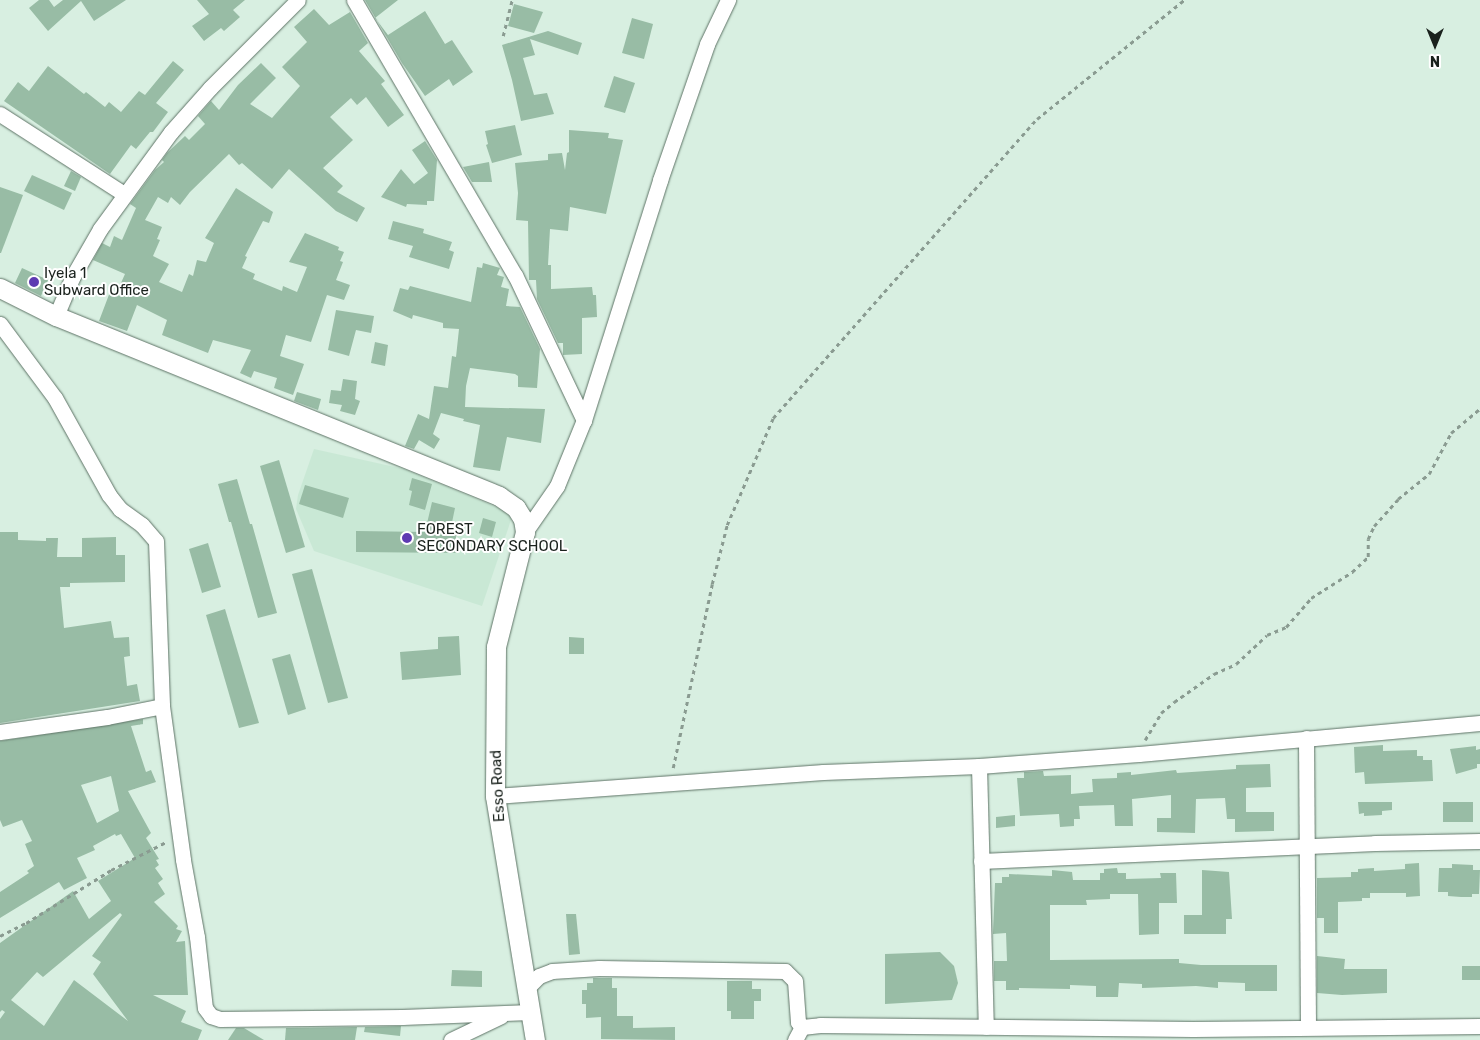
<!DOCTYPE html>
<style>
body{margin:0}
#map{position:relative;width:1480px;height:1040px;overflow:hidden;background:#d8efe1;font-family:Rubik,sans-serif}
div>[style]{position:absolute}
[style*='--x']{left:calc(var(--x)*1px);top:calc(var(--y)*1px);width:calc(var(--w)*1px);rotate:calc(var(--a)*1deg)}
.built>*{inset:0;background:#c9e8d5}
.building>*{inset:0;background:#98bca5}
.path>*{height:2.5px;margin-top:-1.25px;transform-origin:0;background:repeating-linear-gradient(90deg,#8a9b91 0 4px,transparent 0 8px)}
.roads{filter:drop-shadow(0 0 1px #5e7366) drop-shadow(0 0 1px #5e7366)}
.minor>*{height:15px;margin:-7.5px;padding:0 7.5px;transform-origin:7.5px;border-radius:7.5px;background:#fff}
.tertiary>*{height:19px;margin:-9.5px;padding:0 9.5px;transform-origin:9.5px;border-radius:9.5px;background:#fff}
.dots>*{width:14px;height:14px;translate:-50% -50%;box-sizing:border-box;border:2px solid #fff;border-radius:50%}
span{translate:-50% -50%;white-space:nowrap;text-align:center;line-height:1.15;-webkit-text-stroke:4px #fff;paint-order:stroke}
.poi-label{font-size:15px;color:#1a221d}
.left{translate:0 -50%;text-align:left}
.street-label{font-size:15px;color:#1a221d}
.north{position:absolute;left:1410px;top:20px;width:50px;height:50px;-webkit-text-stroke:4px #fff;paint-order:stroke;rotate:180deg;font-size:14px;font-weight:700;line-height:20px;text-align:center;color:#1a221d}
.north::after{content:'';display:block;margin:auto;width:18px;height:22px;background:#1a221d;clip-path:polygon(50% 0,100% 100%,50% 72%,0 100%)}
</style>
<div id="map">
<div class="built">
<i style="clip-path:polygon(314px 449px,404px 469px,513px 514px,482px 606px,314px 551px,296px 509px,298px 495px)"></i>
</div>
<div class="building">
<i style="clip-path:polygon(39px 0,49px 0,54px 7px,63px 0,126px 0,94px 21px,81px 1px,48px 31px,29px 8px)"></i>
<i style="clip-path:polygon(197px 0,245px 0,233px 10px,240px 17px,224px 31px,221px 28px,204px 41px,192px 26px,209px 14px)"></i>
<i style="clip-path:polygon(365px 0,398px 0,375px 18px,388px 35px,425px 11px,445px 44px,452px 40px,473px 72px,453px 86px,449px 79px,425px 96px,402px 63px)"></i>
<i style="clip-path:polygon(514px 4px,543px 12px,534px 33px,508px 26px)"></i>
<i style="clip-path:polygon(314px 9px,329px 25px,350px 12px,368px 43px,359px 51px,385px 81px,381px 84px,404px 115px,388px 127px,366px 97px,357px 105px,351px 98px,330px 117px,353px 140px,323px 168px,343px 186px,337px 192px,365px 208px,357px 222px,336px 211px,289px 169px,272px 189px,242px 163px,239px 165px,229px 154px,190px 192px,180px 205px,171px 197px,168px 203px,158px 197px,145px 220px,162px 227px,157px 239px,160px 240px,153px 256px,169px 264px,159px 282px,182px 292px,189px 274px,193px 276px,197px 260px,206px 262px,214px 243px,205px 238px,236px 188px,273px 212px,269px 223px,263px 221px,245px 256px,247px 257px,242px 268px,255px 274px,253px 279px,282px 291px,283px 286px,297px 292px,307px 267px,289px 262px,305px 233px,339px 247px,338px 250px,344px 252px,340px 261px,343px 262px,336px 280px,350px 285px,344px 300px,327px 295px,311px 342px,286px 335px,280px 356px,304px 364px,293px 395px,274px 388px,277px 378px,254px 371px,251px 378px,240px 373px,251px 350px,213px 340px,208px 353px,162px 335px,167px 320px,137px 305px,127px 331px,99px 321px,110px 292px,116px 294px,125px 274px,93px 260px,102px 243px,110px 247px,114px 236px,122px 240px,136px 208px,130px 204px,155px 170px,164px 162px,162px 160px,167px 153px,185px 136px,189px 140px,205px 124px,198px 116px,211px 101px,219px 110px,238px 85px,261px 63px,276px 78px,250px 104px,272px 118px,300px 86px,282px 67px,307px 42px,294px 27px)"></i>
<i style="clip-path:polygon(632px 18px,653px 24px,644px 59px,622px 53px)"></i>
<i style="clip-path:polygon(548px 31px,582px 43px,578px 55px,530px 39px,535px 55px,523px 58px,534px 95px,547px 93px,554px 114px,521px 121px,512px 80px,502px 45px)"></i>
<i style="clip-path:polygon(173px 61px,184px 70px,156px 103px,168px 112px,153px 132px,150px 132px,136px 149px,131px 145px,110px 174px,4px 101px,18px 82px,29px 91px,48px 66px,84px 94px,86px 92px,105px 107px,109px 102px,121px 112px,139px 91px,145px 95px)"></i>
<i style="clip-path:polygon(614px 76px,635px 83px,625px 113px,604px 107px)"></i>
<i style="clip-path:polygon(515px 125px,522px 155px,492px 163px,486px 145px,488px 144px,485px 131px)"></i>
<i style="clip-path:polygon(569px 130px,609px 133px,608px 138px,623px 140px,606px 214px,570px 207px,568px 231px,550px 229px,548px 265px,551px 265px,551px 289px,592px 287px,593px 295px,596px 295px,597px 317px,582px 318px,582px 354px,563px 355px,563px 343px,558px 343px,537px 299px,536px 280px,529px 280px,528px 221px,516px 220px,518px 193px,515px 163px,548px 160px,548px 154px,562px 153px,565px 170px,567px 153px,569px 152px)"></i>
<i style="clip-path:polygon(425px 141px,437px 160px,434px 201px,427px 201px,427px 205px,407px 204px,406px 207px,381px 197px,401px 169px,414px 184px,428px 173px,412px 150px)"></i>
<i style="clip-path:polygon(489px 162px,492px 182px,472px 182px,463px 167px)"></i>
<i style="clip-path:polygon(71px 171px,81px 177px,75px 191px,64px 186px)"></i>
<i style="clip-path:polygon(32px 175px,72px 193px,64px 210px,24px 191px)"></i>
<i style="clip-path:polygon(0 187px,23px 195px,1px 253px,0 253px)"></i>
<i style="clip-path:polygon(393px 221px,424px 229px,423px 233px,452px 242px,449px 250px,454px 252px,449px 269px,409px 257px,413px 246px,388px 239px)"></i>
<i style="clip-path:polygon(483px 263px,500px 268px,497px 275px,504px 277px,501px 287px,509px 289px,506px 306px,520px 307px,540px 349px,537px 388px,518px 387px,518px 376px,515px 374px,470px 368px,466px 386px,465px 407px,545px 409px,541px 443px,507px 437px,500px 471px,473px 467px,480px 425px,463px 421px,464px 419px,441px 413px,433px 434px,440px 439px,434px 449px,419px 440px,414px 449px,405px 446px,418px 414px,429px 419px,434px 386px,448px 388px,452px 356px,456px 357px,459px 329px,443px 328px,443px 323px,413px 315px,412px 319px,393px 311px,400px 288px,408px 290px,410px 286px,471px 302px,477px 267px,482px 268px)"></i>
<i style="clip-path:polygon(22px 268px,48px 280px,41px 296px,15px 283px)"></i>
<i style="clip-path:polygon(336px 310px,374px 316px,371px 333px,356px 330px,349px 356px,328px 350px)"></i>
<i style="clip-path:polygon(375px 342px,388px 345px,385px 366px,371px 363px)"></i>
<i style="clip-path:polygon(343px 379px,357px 381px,355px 399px,360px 401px,355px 415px,340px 411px,342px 405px,329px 403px,331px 390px,341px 391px)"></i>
<i style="clip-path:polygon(297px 392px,321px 399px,318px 410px,294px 401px)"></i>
<i style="clip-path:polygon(279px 460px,305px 547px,286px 553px,260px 466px)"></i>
<i style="clip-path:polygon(412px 478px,432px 484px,425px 510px,409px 505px,412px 491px,409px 490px)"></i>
<i style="clip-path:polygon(237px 479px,250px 524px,252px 524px,277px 613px,258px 618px,231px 522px,229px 522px,218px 484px)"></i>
<i style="clip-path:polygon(305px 485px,349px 498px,343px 518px,299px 504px)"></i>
<i style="clip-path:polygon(432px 502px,455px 508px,450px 532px,457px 532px,457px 553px,356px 552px,356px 531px,425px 532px)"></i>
<i style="clip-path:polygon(483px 518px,496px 522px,492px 537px,479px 533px)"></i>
<i style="clip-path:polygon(0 532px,18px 532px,18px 540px,46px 541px,46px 538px,58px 538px,57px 557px,82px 557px,82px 538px,116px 537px,116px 555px,125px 555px,125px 582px,70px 583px,70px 587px,60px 587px,64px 628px,111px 621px,114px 638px,129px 637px,130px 656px,124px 657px,127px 686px,137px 684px,140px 701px,0 723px)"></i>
<i style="clip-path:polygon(208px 543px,221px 587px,202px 593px,189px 549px)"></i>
<i style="clip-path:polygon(312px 569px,348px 698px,328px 703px,292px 574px)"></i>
<i style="clip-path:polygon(225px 609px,259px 723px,239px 728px,206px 615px)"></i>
<i style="clip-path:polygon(459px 636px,461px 675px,402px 680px,400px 652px,438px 649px,438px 637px)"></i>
<i style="clip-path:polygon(569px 637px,584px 638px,584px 654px,569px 654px)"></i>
<i style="clip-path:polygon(290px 654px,306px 709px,288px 715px,272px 659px)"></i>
<i style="clip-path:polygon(evenodd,143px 719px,143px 724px,131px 726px,146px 772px,151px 770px,156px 782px,128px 791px,151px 833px,146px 838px,159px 859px,156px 860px,159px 865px,155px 868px,163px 879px,158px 883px,165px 894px,154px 902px,178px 926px,176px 929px,182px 931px,176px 942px,185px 941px,187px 979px,188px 995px,153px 995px,186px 1011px,181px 1022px,202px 1030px,198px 1040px,0 1040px,0 1019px,5px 1012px,2px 1010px,0 1012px,0 943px,73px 891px,89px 919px,111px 901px,98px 881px,135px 858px,121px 834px,116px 836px,115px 834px,93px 846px,95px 850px,77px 858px,87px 878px,64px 890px,59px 882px,0 918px,0 892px,29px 873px,27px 871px,34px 866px,25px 844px,32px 841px,22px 820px,3px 827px,0 820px,0 741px,143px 719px,111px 776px,119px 811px,97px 823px,81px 785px,111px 776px,143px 719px,120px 913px,122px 915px,92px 956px,101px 962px,93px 974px,128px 1021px,74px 980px,44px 1026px,11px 1000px,37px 972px,43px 977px,120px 913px)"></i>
<i style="clip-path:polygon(1383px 745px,1383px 751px,1417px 750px,1417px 756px,1423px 756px,1423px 760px,1432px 760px,1433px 781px,1365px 784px,1364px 772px,1355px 773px,1354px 747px)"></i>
<i style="clip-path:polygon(1476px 746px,1476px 750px,1480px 749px,1480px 764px,1477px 764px,1477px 768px,1456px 774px,1450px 749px)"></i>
<i style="clip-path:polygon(1270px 764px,1271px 787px,1246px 788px,1246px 812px,1274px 812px,1274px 831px,1235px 832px,1235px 819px,1227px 819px,1225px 798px,1196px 799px,1195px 833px,1157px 832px,1157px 818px,1171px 818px,1171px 795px,1132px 799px,1133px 826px,1115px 826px,1114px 805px,1079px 806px,1080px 819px,1074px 819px,1074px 826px,1060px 827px,1059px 814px,1020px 816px,1017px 778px,1024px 778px,1024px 772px,1043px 771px,1044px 776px,1071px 775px,1071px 794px,1093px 792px,1092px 779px,1117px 778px,1117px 773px,1131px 772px,1131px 775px,1176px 770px,1177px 773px,1236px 769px,1236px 765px)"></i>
<i style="clip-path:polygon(1358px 802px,1392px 802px,1392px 810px,1382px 811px,1382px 815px,1364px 816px,1364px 813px,1359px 814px)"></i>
<i style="clip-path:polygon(1443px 802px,1473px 802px,1473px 822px,1443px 822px)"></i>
<i style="clip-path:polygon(1015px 815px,1015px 826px,996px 828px,996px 817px)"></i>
<i style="clip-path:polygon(1419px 863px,1420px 896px,1406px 897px,1406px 893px,1370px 893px,1370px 898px,1362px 898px,1362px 901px,1338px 902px,1338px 933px,1324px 933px,1324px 918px,1317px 918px,1317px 878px,1351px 877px,1351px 872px,1358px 872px,1358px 869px,1374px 868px,1374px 871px,1405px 869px,1405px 864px)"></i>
<i style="clip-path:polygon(1452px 864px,1473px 865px,1473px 870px,1480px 870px,1479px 894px,1472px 894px,1472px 897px,1461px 897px,1448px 896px,1448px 892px,1438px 892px,1439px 868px,1452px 868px)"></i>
<i style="clip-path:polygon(1117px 868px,1118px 873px,1126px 873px,1126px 879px,1161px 878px,1160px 873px,1176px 873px,1177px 903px,1159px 903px,1159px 934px,1139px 935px,1138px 894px,1110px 894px,1110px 899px,1086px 900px,1087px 905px,1050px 905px,1050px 960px,1179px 959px,1179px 963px,1201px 965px,1277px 965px,1277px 991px,1245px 991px,1245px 983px,1218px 982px,1218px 988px,1196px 986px,1142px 988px,1142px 984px,1119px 983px,1118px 997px,1096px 997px,1096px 986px,1070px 985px,1070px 989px,1019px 988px,1019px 990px,1006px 990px,1006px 981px,994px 981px,994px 961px,1007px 961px,1006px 933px,993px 934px,995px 883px,1002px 883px,1002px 877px,1009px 877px,1009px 874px,1052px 876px,1052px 870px,1072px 872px,1073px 880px,1100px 880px,1100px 873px,1104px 873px,1104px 869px)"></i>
<i style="clip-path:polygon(1202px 870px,1229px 872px,1232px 919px,1226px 919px,1226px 934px,1184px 934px,1184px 915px,1202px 915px)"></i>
<i style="clip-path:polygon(566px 914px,576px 914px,580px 954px,569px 955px)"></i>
<i style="clip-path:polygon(940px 952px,954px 966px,958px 983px,952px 1000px,885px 1004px,885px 954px)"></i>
<i style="clip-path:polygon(1317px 956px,1345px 959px,1344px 969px,1387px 969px,1387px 993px,1342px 995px,1317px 993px)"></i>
<i style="clip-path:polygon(1462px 966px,1480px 966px,1480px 980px,1462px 980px)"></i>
<i style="clip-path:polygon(452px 970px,482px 971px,482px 987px,451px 986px)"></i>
<i style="clip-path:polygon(593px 978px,612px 978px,612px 988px,617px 988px,617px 1016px,633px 1016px,633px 1028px,675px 1027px,675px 1040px,601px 1039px,601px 1017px,586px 1018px,586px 1004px,582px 1004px,582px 990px,587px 990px,587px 983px,593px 983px)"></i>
<i style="clip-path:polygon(727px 981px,752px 981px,752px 989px,761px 989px,761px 1001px,754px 1001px,754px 1019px,731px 1019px,731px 1011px,727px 1011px)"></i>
<i style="clip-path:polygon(401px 1026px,400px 1036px,364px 1032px,365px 1027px)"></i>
<i style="clip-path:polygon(357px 1027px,355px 1040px,285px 1040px,286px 1028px)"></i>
<i style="clip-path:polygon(236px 1028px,244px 1028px,264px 1040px,228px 1040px)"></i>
</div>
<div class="path">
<i style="--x:503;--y:36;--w:37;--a:-76"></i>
<i style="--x:1145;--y:740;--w:31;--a:-59"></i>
<i style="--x:1161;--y:713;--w:17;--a:-40"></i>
<i style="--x:1174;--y:702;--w:49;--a:-35"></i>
<i style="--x:1214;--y:674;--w:24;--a:-24"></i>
<i style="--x:1236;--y:664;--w:42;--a:-43.1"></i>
<i style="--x:1267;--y:635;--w:21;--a:-23"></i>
<i style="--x:1286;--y:627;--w:38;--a:-49"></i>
<i style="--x:1311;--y:598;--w:49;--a:-32.4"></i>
<i style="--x:1352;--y:572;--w:22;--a:-43"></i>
<i style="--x:1368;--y:557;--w:18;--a:-90"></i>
<i style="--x:1368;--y:539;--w:14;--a:-65"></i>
<i style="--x:1374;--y:526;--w:36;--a:-48"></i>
<i style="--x:1398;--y:499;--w:40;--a:-39"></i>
<i style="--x:1429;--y:474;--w:47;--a:-61.8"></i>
<i style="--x:1451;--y:433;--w:38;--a:-40"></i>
<i style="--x:673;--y:768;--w:188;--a:-78"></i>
<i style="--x:712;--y:584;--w:61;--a:-75.7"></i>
<i style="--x:727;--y:525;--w:116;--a:-66.7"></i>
<i style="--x:773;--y:418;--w:399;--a:-48.6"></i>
<i style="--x:1037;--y:119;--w:189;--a:-39"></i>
<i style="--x:0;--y:936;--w:29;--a:-27"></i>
<i style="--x:26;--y:923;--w:100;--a:-31.9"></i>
<i style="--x:111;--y:870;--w:62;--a:-27"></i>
</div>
<div class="roads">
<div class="minor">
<i style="--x:354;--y:0;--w:319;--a:59.7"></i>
<i style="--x:515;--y:275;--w:161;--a:64.6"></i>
<i style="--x:0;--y:114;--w:148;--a:32.8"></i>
<i style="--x:56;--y:316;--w:43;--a:-67"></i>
<i style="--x:73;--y:276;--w:54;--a:-60.1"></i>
<i style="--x:100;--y:229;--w:120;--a:-53.8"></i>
<i style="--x:171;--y:132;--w:59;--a:-48.4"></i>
<i style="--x:210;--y:88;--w:124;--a:-45"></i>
<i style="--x:0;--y:324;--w:92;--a:53.4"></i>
<i style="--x:55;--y:398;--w:111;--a:60.9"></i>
<i style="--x:109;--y:495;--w:18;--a:52"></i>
<i style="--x:120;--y:509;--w:27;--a:36"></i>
<i style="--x:142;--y:525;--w:21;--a:49"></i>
<i style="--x:156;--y:541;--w:165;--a:87.9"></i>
<i style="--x:162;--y:706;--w:155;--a:82.2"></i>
<i style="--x:183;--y:860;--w:78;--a:79.7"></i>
<i style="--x:197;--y:937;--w:71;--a:83.6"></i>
<i style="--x:205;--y:1008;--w:10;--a:53"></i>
<i style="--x:211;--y:1016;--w:9;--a:18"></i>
<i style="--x:220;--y:1019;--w:182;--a:-0.6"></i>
<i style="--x:402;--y:1017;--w:128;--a:-2.2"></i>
<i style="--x:525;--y:532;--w:56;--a:-55.2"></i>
<i style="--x:557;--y:486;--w:71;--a:-67.8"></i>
<i style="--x:584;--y:420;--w:252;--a:-72.4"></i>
<i style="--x:660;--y:180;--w:144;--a:-70.9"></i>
<i style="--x:707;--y:44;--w:49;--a:-64.5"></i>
<i style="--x:0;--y:732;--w:108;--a:-8"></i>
<i style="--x:107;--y:717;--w:56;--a:-11.3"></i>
<i style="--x:1306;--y:738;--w:289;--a:89.6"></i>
<i style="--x:979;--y:766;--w:261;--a:88.5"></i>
<i style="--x:495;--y:796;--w:329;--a:-4.2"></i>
<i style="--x:823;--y:772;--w:156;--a:-2.2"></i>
<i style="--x:979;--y:766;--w:160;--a:-4.3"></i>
<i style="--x:1139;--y:754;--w:342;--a:-5.2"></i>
<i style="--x:981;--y:861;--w:394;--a:-2.6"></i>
<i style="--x:1375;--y:843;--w:105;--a:-1.1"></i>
<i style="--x:526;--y:989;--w:18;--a:-45"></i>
<i style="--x:539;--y:976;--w:14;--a:-21"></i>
<i style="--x:552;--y:971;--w:47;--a:-3.7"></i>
<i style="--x:599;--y:968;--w:186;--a:0.9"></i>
<i style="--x:785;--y:971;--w:14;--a:45"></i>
<i style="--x:795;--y:981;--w:41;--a:85.8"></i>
<i style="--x:798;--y:1022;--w:6;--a:51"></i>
<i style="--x:451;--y:1040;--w:55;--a:-25.6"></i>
<i style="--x:795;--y:1040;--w:15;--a:-62"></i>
<i style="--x:802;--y:1027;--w:18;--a:-6"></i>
<i style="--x:820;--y:1025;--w:373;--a:0.6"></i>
<i style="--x:1193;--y:1029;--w:287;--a:-0.6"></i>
</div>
<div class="tertiary">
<i style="--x:0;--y:288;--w:63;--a:26.6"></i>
<i style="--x:56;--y:316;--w:478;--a:22.1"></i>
<i style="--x:499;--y:496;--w:21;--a:35"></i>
<i style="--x:516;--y:508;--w:13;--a:58"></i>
<i style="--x:523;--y:519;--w:13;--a:81"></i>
<i style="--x:525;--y:532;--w:119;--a:104.2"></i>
<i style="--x:496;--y:647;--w:149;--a:90.4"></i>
<i style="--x:495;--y:796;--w:247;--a:80.7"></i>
</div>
</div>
<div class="dots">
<i style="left:34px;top:282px;background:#5e3ab2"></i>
<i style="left:407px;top:538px;background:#5e3ab2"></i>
</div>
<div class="poi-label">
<span class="left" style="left:44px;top:282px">Iyela 1<br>Subward Office</span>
<span class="left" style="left:417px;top:538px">FOREST<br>SECONDARY SCHOOL</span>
</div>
<div class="street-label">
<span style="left:498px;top:786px;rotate:-93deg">Esso Road</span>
</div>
<div class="north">N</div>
</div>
